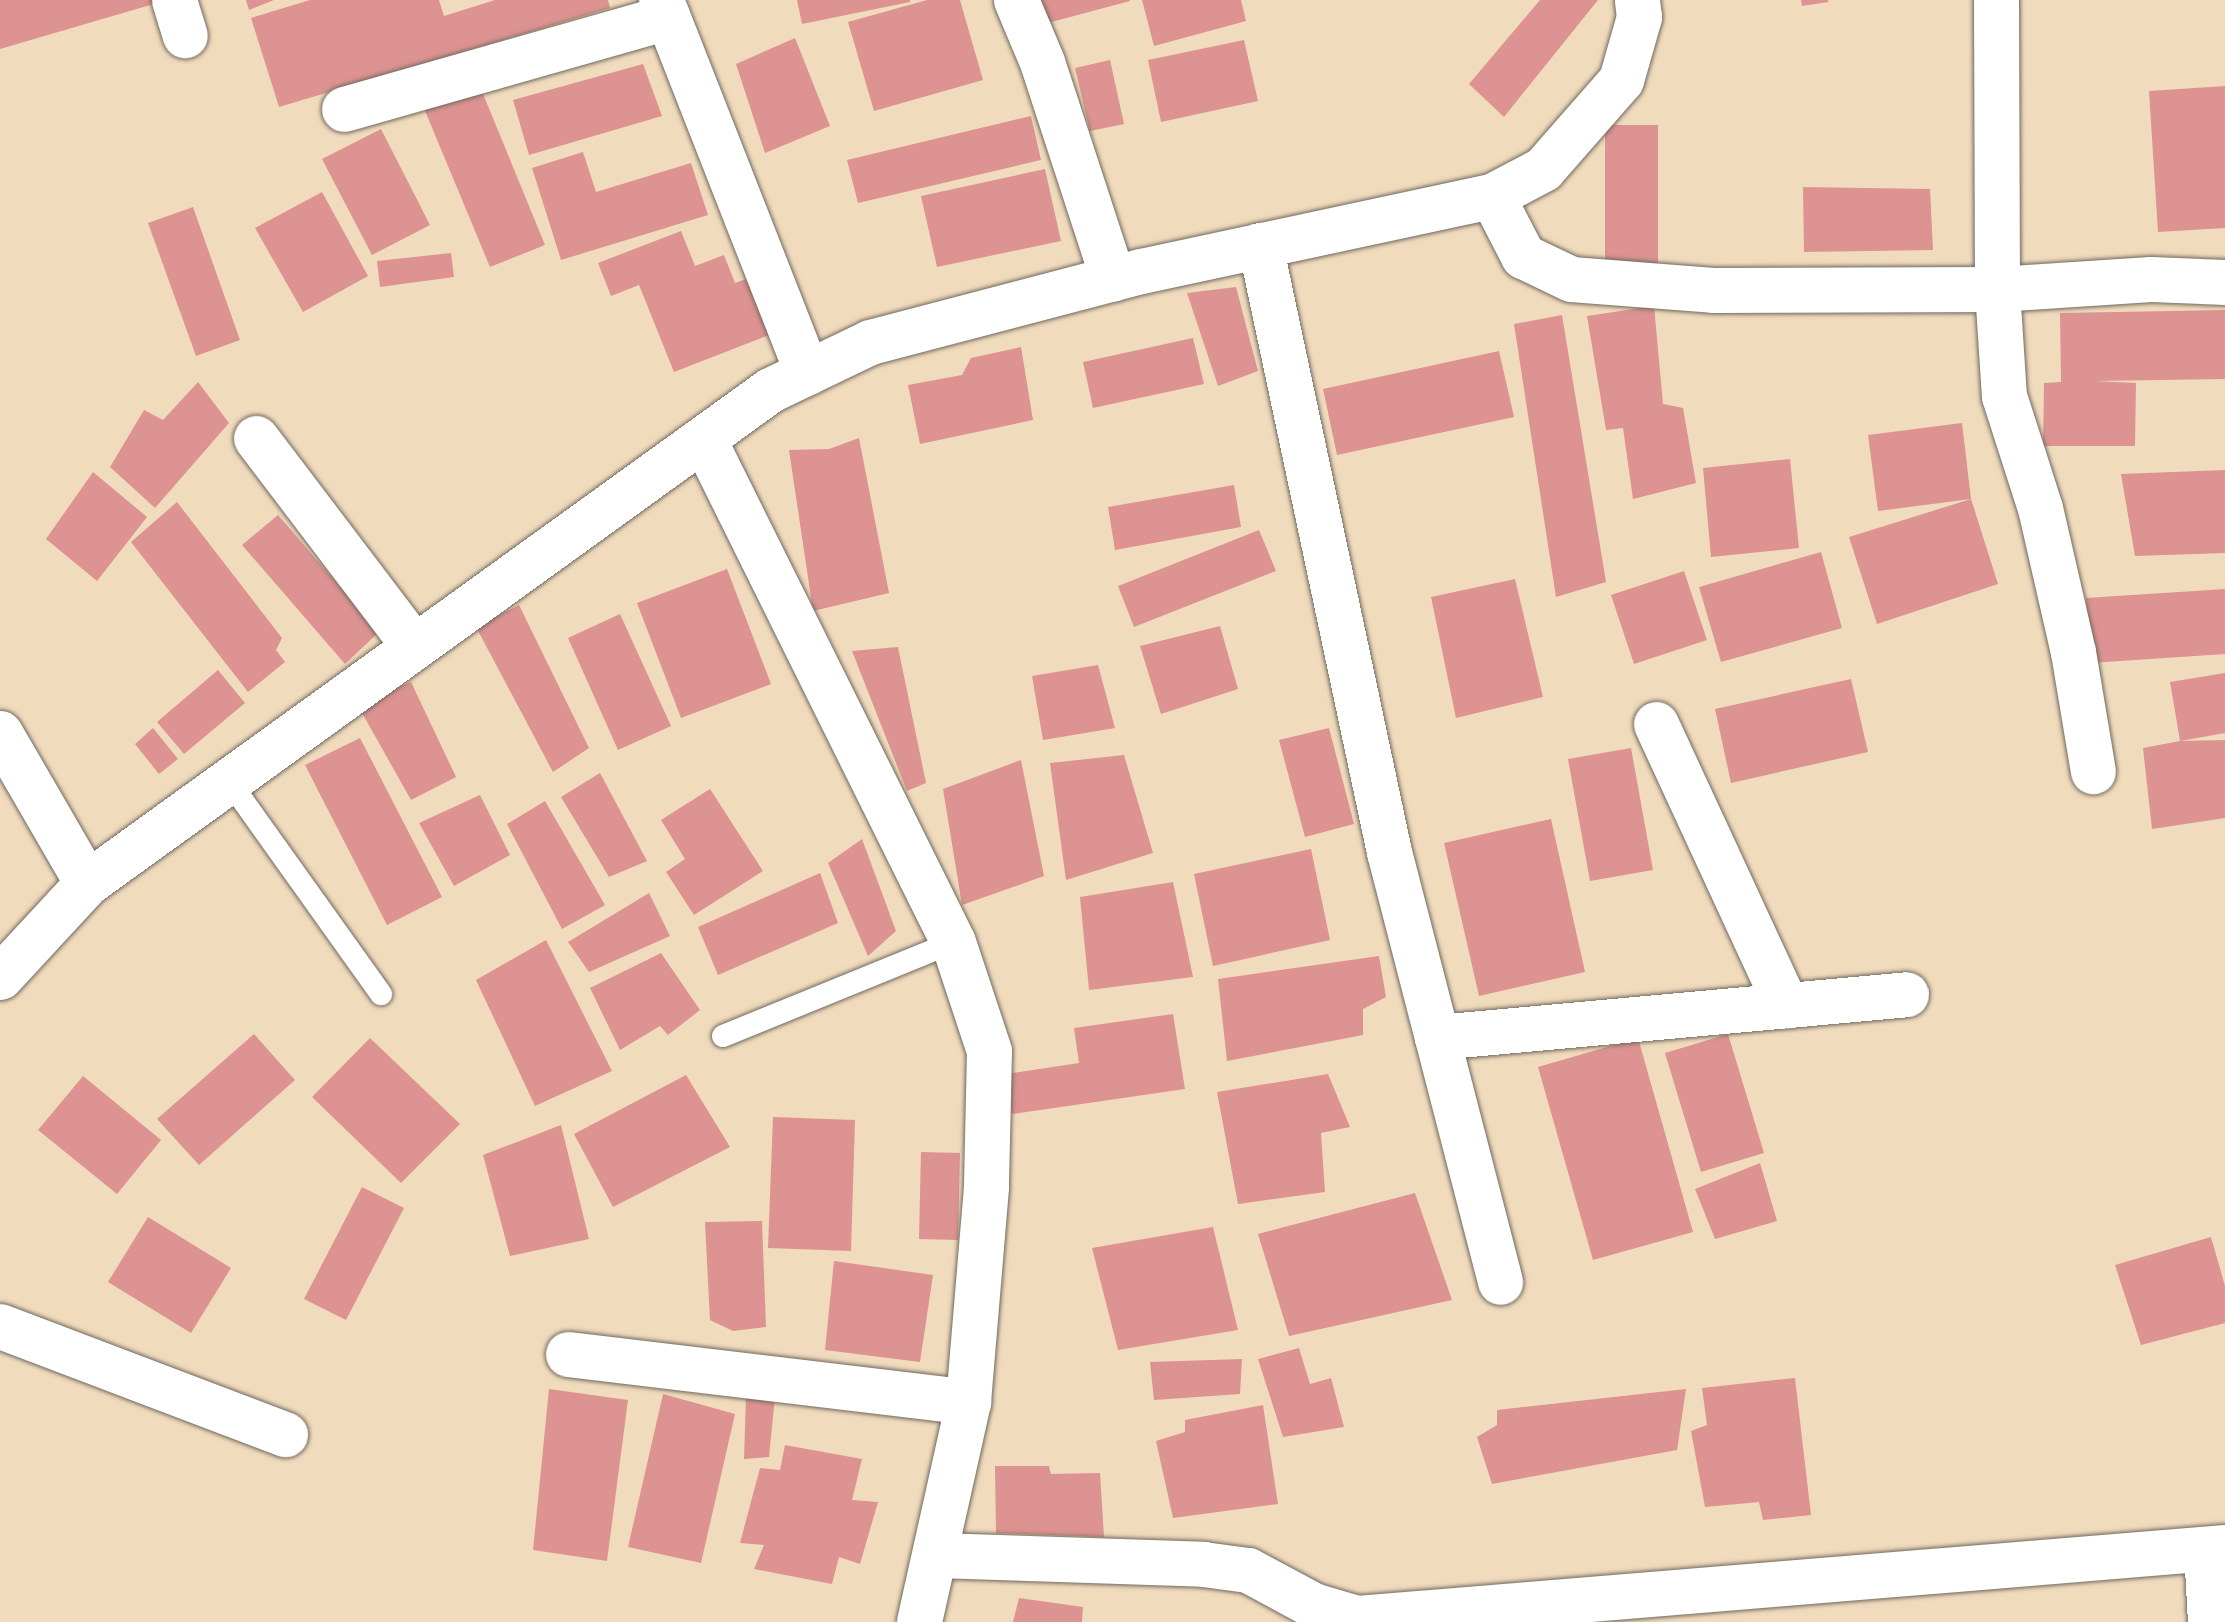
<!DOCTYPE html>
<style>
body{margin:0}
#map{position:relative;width:2225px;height:1622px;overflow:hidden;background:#f1dbbd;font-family:Kalam,sans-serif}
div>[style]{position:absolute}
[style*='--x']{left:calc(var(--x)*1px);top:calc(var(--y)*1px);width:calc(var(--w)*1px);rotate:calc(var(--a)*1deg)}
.building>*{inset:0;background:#dd9391}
.roads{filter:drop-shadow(0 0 2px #70695e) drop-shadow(0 0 2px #70695e)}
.service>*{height:22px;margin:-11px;padding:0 11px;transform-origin:11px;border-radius:11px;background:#fff}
.minor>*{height:45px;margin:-22.5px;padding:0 22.5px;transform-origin:22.5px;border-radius:22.5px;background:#fff}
span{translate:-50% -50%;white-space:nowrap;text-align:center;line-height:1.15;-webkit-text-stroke:9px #f6f6f2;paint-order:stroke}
</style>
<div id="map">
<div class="building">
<i style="clip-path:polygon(0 0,164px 0,164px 1px,0 49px)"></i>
<i style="clip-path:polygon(246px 0,274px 0,249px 10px)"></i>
<i style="clip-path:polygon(310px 0,439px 0,444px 16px,495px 0,608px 0,610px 8px,279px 107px,251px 18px)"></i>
<i style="clip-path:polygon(797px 0,910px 0,910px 2px,802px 24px)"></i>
<i style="clip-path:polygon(927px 0,960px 0,983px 80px,874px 111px,848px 22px)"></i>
<i style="clip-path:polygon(1037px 0,1130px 0,1130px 1px,1044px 24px)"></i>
<i style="clip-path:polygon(1142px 0,1241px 0,1246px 21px,1154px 46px)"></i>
<i style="clip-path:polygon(1540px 0,1598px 0,1504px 117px,1469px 84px)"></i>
<i style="clip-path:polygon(1801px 0,1828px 0,1828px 2px,1802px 6px)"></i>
<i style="clip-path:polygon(795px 38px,830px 126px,765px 153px,736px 64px)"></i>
<i style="clip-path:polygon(1244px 40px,1258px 101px,1161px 122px,1148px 60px)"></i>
<i style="clip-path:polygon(1110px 60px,1124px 124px,1090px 131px,1075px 68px)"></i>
<i style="clip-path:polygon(643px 64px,662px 116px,529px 155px,513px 100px)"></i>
<i style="clip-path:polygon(479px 84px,545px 245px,490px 267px,423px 106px)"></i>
<i style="clip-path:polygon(2225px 86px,2225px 228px,2158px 232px,2149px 91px)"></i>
<i style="clip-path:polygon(1031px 116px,1041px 160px,858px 203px,847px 160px)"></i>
<i style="clip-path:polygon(1605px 125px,1658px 125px,1658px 267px,1605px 267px)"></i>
<i style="clip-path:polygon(381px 129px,430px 225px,372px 255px,322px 159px)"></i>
<i style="clip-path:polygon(583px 152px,596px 192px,691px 163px,708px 215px,561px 260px,532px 168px)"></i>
<i style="clip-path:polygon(1045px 169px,1061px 241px,937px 267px,921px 196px)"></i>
<i style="clip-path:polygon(1803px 187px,1930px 189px,1933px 250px,1804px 252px)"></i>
<i style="clip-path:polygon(322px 192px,368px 276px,303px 312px,255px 228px)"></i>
<i style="clip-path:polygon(193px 207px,240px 340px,196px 356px,148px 223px)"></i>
<i style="clip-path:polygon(681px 231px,695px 266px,724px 255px,735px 283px,746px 279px,769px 335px,674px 372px,639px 285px,611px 296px,598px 263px)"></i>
<i style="clip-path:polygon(451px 253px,454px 277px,380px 287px,377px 261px)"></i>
<i style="clip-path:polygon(1236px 287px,1258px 371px,1218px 386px,1187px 293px)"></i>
<i style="clip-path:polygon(1654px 306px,1663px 404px,1683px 408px,1696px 483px,1633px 499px,1623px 428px,1606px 430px,1587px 316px)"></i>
<i style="clip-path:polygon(2225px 310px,2225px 379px,2095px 381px,2136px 383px,2135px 446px,2043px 446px,2044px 383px,2061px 382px,2060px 313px)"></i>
<i style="clip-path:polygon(1562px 315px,1606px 582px,1556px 597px,1514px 324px)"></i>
<i style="clip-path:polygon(1193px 338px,1204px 384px,1093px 408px,1083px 362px)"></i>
<i style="clip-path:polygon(1021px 347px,1033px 420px,920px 444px,908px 385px,962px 375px,971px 358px)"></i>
<i style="clip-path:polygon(1499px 351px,1514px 417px,1337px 455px,1323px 389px)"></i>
<i style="clip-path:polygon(198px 382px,229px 423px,155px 508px,110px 467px,144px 410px,163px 420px)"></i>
<i style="clip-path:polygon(1962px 423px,1971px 499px,1878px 511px,1868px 435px)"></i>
<i style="clip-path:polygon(859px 438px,889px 593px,813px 611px,789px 450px,829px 449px)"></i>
<i style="clip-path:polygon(1790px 459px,1799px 548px,1711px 557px,1703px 468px)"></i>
<i style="clip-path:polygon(2225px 470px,2225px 553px,2135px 556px,2121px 474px)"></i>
<i style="clip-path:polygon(93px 472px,147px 517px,97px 581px,46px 539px)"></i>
<i style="clip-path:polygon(1234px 485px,1241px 527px,1115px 550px,1108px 507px)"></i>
<i style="clip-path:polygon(1971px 499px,1998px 584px,1877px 624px,1849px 537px)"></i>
<i style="clip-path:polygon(177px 502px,282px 638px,276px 650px,285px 662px,248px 692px,131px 542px)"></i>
<i style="clip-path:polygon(278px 515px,379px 632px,345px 664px,242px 545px)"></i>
<i style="clip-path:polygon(1259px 530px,1276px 571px,1134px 627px,1118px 586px)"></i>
<i style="clip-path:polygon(1821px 552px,1842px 628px,1721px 662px,1699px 587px)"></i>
<i style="clip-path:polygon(727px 569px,771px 684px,681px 718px,637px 603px)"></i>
<i style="clip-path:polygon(1684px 571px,1707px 640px,1634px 664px,1611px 595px)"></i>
<i style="clip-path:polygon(1515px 579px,1543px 697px,1456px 718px,1431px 597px)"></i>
<i style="clip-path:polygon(2225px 589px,2225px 654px,2090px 663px,2086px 598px)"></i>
<i style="clip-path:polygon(519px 605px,589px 748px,553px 772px,476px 627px)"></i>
<i style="clip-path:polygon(620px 614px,671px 726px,618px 750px,568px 638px)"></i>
<i style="clip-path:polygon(1220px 626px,1238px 689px,1161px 714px,1140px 646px)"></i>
<i style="clip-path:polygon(898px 647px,926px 783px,907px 791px,852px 651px)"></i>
<i style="clip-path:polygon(1098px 665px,1115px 728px,1043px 740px,1032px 676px)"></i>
<i style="clip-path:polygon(218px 670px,245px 703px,184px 754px,157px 722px)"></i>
<i style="clip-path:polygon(2225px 673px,2225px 733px,2180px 741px,2225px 740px,2225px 818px,2152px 829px,2143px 748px,2180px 741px,2170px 682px)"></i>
<i style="clip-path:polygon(1851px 679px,1868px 752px,1731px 783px,1715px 709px)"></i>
<i style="clip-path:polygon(411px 682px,456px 777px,411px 800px,357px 704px)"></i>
<i style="clip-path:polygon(153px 728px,178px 759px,159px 774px,135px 744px)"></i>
<i style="clip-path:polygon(1329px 728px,1354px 824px,1305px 837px,1279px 740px)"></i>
<i style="clip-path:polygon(360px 738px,442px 897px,387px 925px,305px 765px)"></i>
<i style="clip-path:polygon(1631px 748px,1653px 870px,1590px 881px,1568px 759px)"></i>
<i style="clip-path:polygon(1124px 755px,1153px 853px,1066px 880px,1050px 763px)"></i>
<i style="clip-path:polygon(1021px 760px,1044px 876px,962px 905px,943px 789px)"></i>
<i style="clip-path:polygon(600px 773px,647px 861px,609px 877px,561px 797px)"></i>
<i style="clip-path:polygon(710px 789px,763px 871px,694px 915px,666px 872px,685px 859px,661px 820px)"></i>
<i style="clip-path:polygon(480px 795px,510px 855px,454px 886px,419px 823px)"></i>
<i style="clip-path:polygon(545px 801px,605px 905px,562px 929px,507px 824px)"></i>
<i style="clip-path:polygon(1551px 819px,1585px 972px,1479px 996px,1444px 843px)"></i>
<i style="clip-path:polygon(862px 839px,896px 931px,868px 956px,828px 863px)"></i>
<i style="clip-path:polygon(1311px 849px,1330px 940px,1213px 966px,1194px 874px)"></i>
<i style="clip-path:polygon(820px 873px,838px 923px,718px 975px,698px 927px)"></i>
<i style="clip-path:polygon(1173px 882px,1193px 977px,1089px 990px,1080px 897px)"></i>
<i style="clip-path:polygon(649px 893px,670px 936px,589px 972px,568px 942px)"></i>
<i style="clip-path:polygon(546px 940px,612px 1071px,535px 1106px,476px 980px)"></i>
<i style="clip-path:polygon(661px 953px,700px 1010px,668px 1035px,660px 1026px,620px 1050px,590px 988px)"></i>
<i style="clip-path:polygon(1379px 956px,1386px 997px,1363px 1009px,1363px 1035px,1227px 1061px,1218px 979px)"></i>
<i style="clip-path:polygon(1173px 1014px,1185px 1089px,1012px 1114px,1006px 1074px,1079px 1063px,1074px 1028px)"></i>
<i style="clip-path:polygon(254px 1034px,295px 1080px,199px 1165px,157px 1119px)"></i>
<i style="clip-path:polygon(1728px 1034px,1764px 1153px,1701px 1172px,1665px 1053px)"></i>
<i style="clip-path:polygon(370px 1038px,460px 1124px,401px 1183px,312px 1097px)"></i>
<i style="clip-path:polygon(1638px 1038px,1693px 1232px,1593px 1260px,1538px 1067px)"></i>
<i style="clip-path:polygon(1328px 1074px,1350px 1127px,1321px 1133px,1325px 1192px,1238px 1204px,1217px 1092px)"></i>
<i style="clip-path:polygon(686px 1075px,730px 1147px,613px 1207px,574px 1134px)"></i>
<i style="clip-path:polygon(83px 1076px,161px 1140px,117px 1194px,38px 1130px)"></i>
<i style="clip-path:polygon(773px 1117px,855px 1120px,851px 1251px,768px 1248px)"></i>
<i style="clip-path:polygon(561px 1125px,589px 1239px,510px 1256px,483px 1155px)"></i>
<i style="clip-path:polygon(921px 1152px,960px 1153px,958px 1240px,919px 1239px)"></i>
<i style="clip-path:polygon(1760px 1163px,1777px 1221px,1715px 1239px,1695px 1189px)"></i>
<i style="clip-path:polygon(362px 1187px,404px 1208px,346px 1320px,304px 1299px)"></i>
<i style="clip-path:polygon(1415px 1193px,1452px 1300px,1289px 1336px,1258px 1234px)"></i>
<i style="clip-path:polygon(148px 1217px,231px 1268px,191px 1333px,108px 1282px)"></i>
<i style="clip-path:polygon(762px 1221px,766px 1327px,733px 1331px,710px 1320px,705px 1222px)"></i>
<i style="clip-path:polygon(1213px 1227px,1238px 1330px,1118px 1350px,1092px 1248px)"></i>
<i style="clip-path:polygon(2211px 1237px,2225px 1286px,2225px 1323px,2141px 1345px,2115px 1265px)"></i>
<i style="clip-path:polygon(834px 1261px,933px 1275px,920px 1362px,825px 1350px)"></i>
<i style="clip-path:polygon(1299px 1348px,1310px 1384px,1331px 1378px,1344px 1427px,1283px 1437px,1258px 1359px)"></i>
<i style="clip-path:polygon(1242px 1359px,1240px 1394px,1154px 1400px,1150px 1362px)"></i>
<i style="clip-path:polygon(1795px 1378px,1811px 1515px,1763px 1520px,1759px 1502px,1705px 1507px,1691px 1431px,1707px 1425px,1702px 1388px)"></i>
<i style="clip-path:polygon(549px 1389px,628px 1400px,607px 1561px,533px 1550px)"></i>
<i style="clip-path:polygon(1686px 1389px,1677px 1450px,1492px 1484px,1477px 1437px,1497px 1425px,1497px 1410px)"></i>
<i style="clip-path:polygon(663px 1394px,735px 1414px,701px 1563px,628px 1547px)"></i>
<i style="clip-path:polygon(746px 1396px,775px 1396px,769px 1457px,744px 1459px)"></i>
<i style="clip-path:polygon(1263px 1405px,1278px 1504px,1173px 1518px,1156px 1441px,1185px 1432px,1185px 1420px)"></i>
<i style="clip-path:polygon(785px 1445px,862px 1459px,852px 1500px,878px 1502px,860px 1564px,839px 1557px,832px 1584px,754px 1569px,764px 1545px,740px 1543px,760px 1468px,780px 1470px)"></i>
<i style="clip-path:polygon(995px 1466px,1049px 1466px,1051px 1474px,1100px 1473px,1104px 1537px,996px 1533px)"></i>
<i style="clip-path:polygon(1019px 1598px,1083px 1607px,1082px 1622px,1013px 1622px)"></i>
</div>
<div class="roads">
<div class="service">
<i style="--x:229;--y:781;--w:262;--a:54.5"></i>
<i style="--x:723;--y:1036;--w:248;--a:-22.2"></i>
</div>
<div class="minor">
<i style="--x:174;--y:0;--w:37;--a:73"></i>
<i style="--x:661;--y:0;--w:400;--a:68.6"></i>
<i style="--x:1016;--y:0;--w:67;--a:67.2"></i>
<i style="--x:1042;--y:62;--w:228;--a:71.9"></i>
<i style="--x:1996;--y:0;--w:289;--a:89.8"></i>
<i style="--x:1997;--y:289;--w:107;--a:86.3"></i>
<i style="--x:2004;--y:396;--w:118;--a:72.2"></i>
<i style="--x:2040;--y:508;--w:148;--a:77.1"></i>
<i style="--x:2073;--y:652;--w:121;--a:80.5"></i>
<i style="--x:344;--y:109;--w:336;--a:-15.9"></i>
<i style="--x:1492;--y:196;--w:68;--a:62.7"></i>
<i style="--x:1523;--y:256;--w:53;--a:25.6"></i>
<i style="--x:1571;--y:279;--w:142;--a:4.4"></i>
<i style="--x:1713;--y:290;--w:284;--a:-0.2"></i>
<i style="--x:1997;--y:289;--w:154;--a:-3.7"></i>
<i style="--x:2151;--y:279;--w:74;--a:2.3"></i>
<i style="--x:1260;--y:245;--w:621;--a:78"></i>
<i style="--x:1389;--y:852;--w:444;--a:75.5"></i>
<i style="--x:256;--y:438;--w:261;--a:52.8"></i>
<i style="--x:704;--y:440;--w:560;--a:63.62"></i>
<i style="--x:953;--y:942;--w:115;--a:71.7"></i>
<i style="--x:989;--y:1051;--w:136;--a:91.3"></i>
<i style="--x:986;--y:1187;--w:216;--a:94.8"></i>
<i style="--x:968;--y:1402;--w:225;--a:102.6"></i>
<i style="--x:1656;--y:724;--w:310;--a:65.2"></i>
<i style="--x:0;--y:733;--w:173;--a:59.9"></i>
<i style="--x:87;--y:883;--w:128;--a:132.8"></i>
<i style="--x:87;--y:883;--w:842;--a:-35.82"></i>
<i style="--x:770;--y:390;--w:111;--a:-25.6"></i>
<i style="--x:870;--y:342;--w:280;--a:-14.7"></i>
<i style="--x:1141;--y:271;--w:359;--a:-12.1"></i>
<i style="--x:1492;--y:196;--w:58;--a:-27.9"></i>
<i style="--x:1543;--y:169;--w:118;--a:-48.8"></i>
<i style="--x:1621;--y:80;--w:66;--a:-74.1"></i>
<i style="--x:1639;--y:17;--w:17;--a:-97"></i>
<i style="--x:1437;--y:1037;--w:471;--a:-5.2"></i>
<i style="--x:0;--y:1326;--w:305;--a:20.8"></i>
<i style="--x:568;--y:1354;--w:403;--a:6.8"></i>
<i style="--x:2206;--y:1550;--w:72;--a:86.8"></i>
<i style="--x:937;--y:1555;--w:266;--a:1.9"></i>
<i style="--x:1203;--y:1564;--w:45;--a:7.6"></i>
<i style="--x:1248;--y:1570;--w:74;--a:28.3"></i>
<i style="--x:1313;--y:1605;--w:46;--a:16.5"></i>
<i style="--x:1357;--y:1618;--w:871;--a:-4.68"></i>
</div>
</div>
</div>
